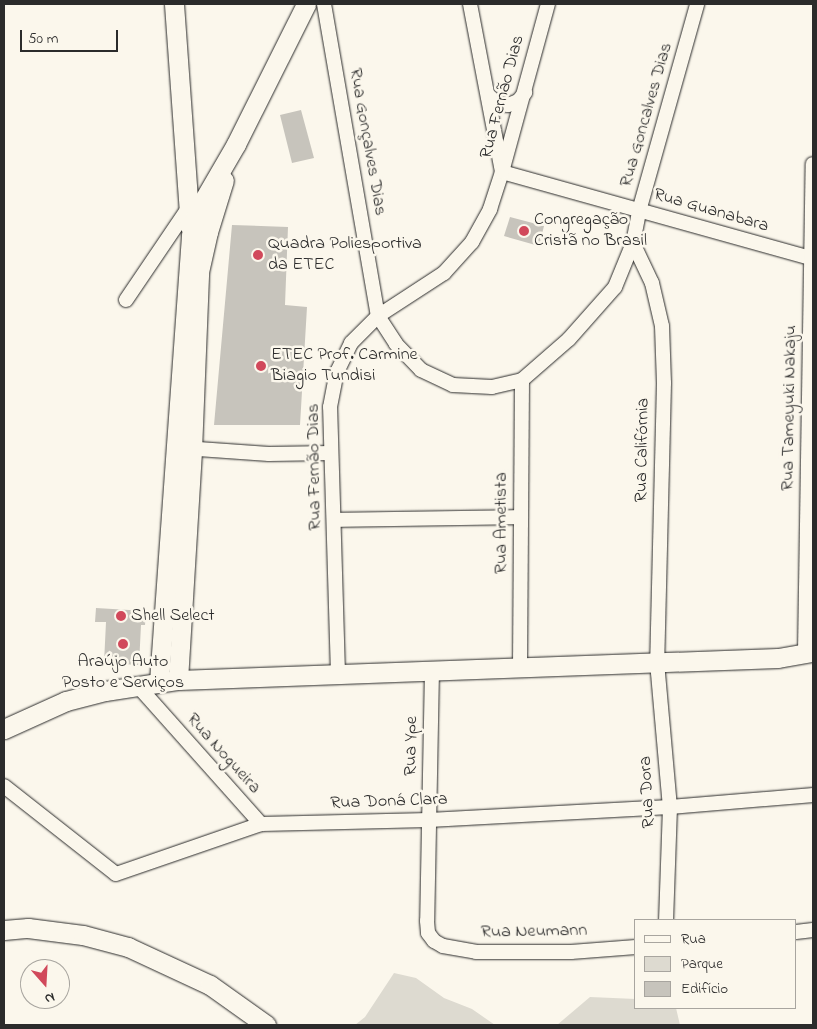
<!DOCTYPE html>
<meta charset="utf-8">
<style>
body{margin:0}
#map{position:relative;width:817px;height:1029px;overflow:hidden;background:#fbf7ec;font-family:"Indie Flower",sans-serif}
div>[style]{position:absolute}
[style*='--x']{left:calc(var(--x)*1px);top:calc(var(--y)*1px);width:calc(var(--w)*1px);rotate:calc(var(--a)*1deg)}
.green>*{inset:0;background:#dddad0}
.building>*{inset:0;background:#c7c4bc}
.roads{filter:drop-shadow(0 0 1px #2b2b2b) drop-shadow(0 0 1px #2b2b2b)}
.street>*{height:14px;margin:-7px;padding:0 7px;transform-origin:7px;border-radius:7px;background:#fbf7ec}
.secondary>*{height:19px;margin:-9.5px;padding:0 9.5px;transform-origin:9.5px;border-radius:9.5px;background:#fbf7ec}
.dots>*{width:14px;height:14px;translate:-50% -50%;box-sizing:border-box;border:2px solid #fbf7ec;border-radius:50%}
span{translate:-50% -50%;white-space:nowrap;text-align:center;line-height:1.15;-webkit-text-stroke:5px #fbf7ec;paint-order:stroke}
.street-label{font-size:18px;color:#2b2b2b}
.poi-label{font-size:18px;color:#2b2b2b}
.left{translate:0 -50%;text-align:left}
.frame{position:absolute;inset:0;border:5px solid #2b2b2b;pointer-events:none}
.legend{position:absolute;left:634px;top:919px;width:162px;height:90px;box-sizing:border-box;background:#fbf7ec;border:1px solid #a8a59f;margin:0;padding:6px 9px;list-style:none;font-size:15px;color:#2b2b2b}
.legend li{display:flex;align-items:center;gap:10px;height:25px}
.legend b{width:25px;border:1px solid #a8a59f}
.north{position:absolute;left:20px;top:959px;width:50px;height:50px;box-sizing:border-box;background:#fbf7ec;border:1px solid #a8a59f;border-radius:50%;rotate:161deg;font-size:14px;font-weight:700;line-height:20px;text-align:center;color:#2b2b2b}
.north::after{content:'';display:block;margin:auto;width:18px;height:22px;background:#d1495b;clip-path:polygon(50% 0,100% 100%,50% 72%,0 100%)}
.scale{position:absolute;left:20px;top:30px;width:98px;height:22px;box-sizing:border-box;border:2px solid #2b2b2b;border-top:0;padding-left:6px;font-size:15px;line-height:18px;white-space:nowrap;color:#2b2b2b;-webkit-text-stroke:4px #fbf7ec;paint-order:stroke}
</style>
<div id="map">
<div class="green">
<i style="clip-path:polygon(394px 973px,416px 978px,444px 998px,472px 1009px,495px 1025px,355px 1025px,365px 1017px)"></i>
<i style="clip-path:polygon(590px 997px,636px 999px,636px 1008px,676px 1008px,680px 1025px,557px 1025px)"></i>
</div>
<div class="building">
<i style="clip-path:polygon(301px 110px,314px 158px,292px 163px,280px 115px)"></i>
<i style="clip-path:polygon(510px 217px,544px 226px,539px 246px,504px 236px)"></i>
<i style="clip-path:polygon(232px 225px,288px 227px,285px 305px,307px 307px,300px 425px,214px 425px)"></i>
<i style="clip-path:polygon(96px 608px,146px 611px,145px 625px,141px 625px,139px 665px,104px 663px,106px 622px,95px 622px)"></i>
</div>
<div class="roads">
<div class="street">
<i style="--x:324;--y:4;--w:317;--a:80.2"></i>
<i style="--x:378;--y:316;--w:33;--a:57"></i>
<i style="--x:396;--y:344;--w:36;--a:46"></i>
<i style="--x:421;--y:370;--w:35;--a:25"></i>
<i style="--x:453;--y:385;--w:39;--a:3"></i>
<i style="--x:492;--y:387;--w:31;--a:-13"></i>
<i style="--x:522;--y:380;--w:62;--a:-41.1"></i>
<i style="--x:569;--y:339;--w:69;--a:-48.5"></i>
<i style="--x:615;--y:287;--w:48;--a:-67.8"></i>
<i style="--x:633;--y:243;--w:33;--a:-79"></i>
<i style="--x:639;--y:211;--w:215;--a:-74.3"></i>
<i style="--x:470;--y:4;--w:171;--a:79.2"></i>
<i style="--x:502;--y:172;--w:323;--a:15.6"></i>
<i style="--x:488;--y:95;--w:12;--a:42"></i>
<i style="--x:497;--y:103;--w:11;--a:10"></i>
<i style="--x:508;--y:105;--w:11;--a:-22"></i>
<i style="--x:518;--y:101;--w:11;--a:-49"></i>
<i style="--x:633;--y:243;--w:44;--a:64.6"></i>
<i style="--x:652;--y:283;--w:44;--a:76.9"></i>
<i style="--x:662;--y:326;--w:57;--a:88"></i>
<i style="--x:664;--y:383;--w:279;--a:91.4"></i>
<i style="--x:657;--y:662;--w:146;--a:84.9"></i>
<i style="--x:670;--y:807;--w:113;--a:92"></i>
<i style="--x:126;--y:300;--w:112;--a:-55.9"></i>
<i style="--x:184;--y:448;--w:85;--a:4"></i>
<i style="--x:269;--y:454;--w:62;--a:-0.9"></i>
<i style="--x:334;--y:520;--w:187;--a:-0.9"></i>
<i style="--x:805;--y:652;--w:488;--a:-89.1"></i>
<i style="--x:520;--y:667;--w:287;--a:-89.6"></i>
<i style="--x:432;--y:670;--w:251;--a:91.1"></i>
<i style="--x:427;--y:921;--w:12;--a:85"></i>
<i style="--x:428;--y:933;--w:10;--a:53"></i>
<i style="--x:434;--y:941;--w:10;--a:29"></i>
<i style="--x:443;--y:946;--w:34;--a:10"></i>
<i style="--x:476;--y:952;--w:95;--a:0"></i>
<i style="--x:571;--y:952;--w:65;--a:-4.4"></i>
<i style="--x:338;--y:674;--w:267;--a:-91.7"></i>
<i style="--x:330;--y:407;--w:36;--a:-79"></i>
<i style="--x:337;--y:372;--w:32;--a:-64"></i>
<i style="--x:351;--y:343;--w:38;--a:-45"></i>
<i style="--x:378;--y:316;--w:79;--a:-33.1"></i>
<i style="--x:444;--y:273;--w:42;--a:-47.9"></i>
<i style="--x:472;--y:242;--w:38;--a:-61"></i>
<i style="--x:490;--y:209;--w:39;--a:-72"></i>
<i style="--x:502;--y:172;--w:174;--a:-74.7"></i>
<i style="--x:138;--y:686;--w:185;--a:48.3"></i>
<i style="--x:4;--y:786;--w:142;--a:38.2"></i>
<i style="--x:116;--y:874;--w:153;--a:-19"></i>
<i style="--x:261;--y:824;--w:168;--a:-1.4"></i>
<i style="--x:429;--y:820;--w:241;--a:-3.1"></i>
<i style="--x:670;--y:807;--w:144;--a:-4.8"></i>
<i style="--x:796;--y:932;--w:17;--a:-7"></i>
</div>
<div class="secondary">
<i style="--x:174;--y:4;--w:223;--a:85.9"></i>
<i style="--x:178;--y:680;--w:230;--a:-86.5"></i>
<i style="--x:192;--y:450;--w:178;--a:-87.7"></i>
<i style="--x:199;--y:272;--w:41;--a:-77.3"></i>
<i style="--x:208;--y:232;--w:54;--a:-72.9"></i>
<i style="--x:159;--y:682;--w:448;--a:-85.9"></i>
<i style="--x:191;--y:235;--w:17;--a:-77"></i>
<i style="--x:195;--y:218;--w:19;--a:-65"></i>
<i style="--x:203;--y:201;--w:66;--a:-59.9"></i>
<i style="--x:236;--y:144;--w:157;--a:-63.4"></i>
<i style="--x:4;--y:729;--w:68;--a:-24.3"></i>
<i style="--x:66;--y:701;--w:40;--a:-14.4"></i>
<i style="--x:105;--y:691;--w:74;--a:-8.6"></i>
<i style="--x:178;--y:680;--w:600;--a:-2.1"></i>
<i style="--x:778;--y:658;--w:36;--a:-10"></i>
<i style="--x:4;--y:930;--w:24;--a:-5"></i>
<i style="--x:28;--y:928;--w:55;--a:7.3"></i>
<i style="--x:83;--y:935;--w:47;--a:14.9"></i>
<i style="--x:128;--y:947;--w:90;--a:24.9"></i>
<i style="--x:210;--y:985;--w:69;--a:35.5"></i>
</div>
</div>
<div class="dots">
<i style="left:524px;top:231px;background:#d1495b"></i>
<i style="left:258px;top:255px;background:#d1495b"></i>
<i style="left:261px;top:366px;background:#d1495b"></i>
<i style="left:121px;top:616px;background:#d1495b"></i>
<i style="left:123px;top:644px;background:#d1495b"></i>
</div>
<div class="street-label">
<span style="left:503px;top:97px;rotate:-75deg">Rua Fernão Dias</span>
<span style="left:647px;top:115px;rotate:-74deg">Rua Goncalves Dias</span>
<span style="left:367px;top:142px;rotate:80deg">Rua Gonçalves Dias</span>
<span style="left:711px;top:211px;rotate:16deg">Rua Guanabara</span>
<span style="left:790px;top:408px;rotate:-89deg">Rua Tameyuki Nakaju</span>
<span style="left:643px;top:450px;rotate:-89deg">Rua Califórnia</span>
<span style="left:315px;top:467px;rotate:-91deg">Rua Fernão Dias</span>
<span style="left:502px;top:523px;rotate:-90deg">Rua Ametista</span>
<span style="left:412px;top:746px;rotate:-89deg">Rua Ype</span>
<span style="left:223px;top:754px;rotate:48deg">Rua Nogueira</span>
<span style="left:648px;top:792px;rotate:-93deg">Rua Dora</span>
<span style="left:389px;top:802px;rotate:-2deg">Rua Doná Clara</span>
<span style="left:534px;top:932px;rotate:-1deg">Rua Neumann</span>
</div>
<div class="poi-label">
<span class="left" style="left:534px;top:231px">Congregação<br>Cristã no Brasil</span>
<span class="left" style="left:268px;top:255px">Quadra Poliesportiva<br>da ETEC</span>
<span class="left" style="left:271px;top:366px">ETEC Prof. Carmine<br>Biagio Tundisi</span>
<span class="left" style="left:131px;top:616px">Shell Select</span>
<span style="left:123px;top:673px">Araújo Auto<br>Posto e Serviços</span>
</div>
<div class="frame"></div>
<ul class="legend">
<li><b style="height:6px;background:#fbf7ec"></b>Rua</li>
<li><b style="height:14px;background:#dddad0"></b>Parque</li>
<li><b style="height:14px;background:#c7c4bc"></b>Edifício</li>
</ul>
<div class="north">N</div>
<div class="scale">50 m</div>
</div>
